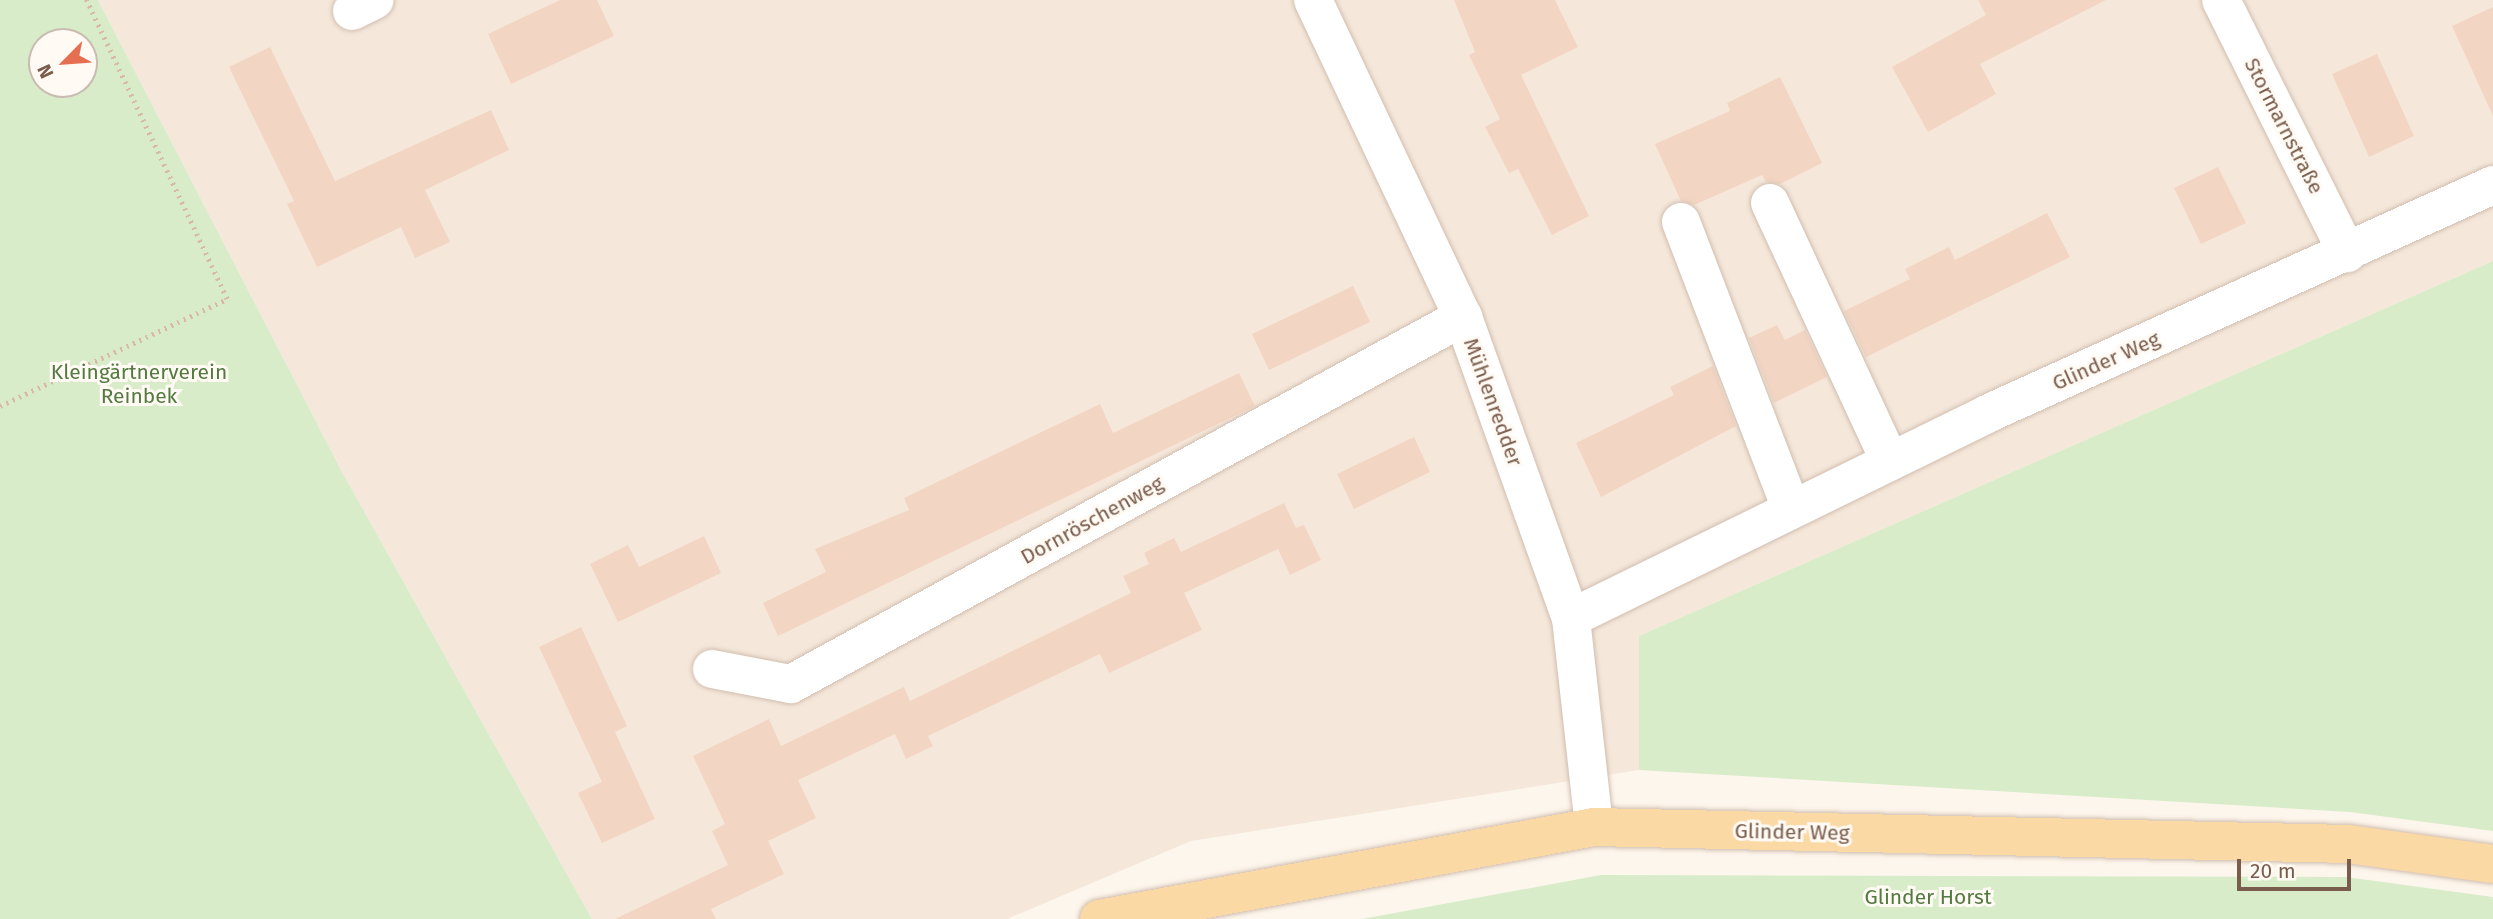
<!DOCTYPE html>
<meta charset="utf-8">
<style>
body{margin:0}
#map{position:relative;width:2493px;height:919px;overflow:hidden;background:#fdf6ec;font-family:"Fira Sans",sans-serif}
div>[style]{position:absolute}
[style*='--x']{left:calc(var(--x)*1px);top:calc(var(--y)*1px);width:calc(var(--w)*1px);rotate:calc(var(--a)*1deg)}
.residential>*{inset:0;background:#f5e8da}
.green>*{inset:0;background:#d8ecc9}
.building>*{inset:0;background:#f3d5c3}
.path>*{height:4.5px;margin-top:-2.25px;transform-origin:0;background:repeating-linear-gradient(90deg,#d9b8a5 0 2px,transparent 0 7px)}
.roads{filter:drop-shadow(0 0 2px #d1beb0) drop-shadow(0 0 2px #d1beb0)}
.minor>*{height:38px;margin:-19px;padding:0 19px;transform-origin:19px;border-radius:19px;background:#fff}
.major>*{height:38px;margin:-19px;padding:0 19px;transform-origin:19px;border-radius:19px;background:#fbd9a5}
span{translate:-50% -50%;white-space:nowrap;text-align:center;line-height:1.15;-webkit-text-stroke:6px #fffaf3;paint-order:stroke}
.street-label{font-size:21px;color:#7a5c4d}
.park-label{font-size:21px;color:#537a41}
.north{position:absolute;left:28px;top:28px;width:70px;height:70px;box-sizing:border-box;background:#fffaf3;border:2px solid #cabbb1;border-radius:50%;rotate:245deg;font-size:19px;font-weight:700;line-height:28px;text-align:center;color:#7a5c4d}
.north::after{content:'';display:block;margin:auto;width:24px;height:32px;background:#e76f51;clip-path:polygon(50% 0,100% 100%,50% 72%,0 100%)}
.scale{position:absolute;left:2237px;top:859px;width:114px;height:32px;box-sizing:border-box;border:4px solid #7a5c4d;border-top:0;padding-left:9px;font-size:21px;line-height:24px;white-space:nowrap;color:#7a5c4d;-webkit-text-stroke:5px #fffaf3;paint-order:stroke}
</style>
<div id="map">
<div class="residential">
<i style="clip-path:polygon(98px 0,2493px 0,2493px 261px,1639px 636px,1639px 770px,1191px 841px,1007px 919px,592px 919px,342px 472px)"></i>
</div>
<div class="green">
<i style="clip-path:polygon(evenodd,0 0,98px 0,342px 472px,592px 919px,0 919px,0 0,42px 42px,84px 42px,84px 84px,42px 84px,42px 42px)"></i>
<i style="clip-path:polygon(2493px 261px,2493px 831px,2350px 812px,1639px 770px,1639px 636px)"></i>
<i style="clip-path:polygon(1601px 875px,2346px 877px,2493px 897px,2493px 919px,1362px 919px)"></i>
</div>
<div class="building">
<i style="clip-path:polygon(560px 0,597px 0,614px 36px,511px 84px,488px 34px)"></i>
<i style="clip-path:polygon(1454px 0,1555px 0,1578px 47px,1521px 75px,1589px 216px,1552px 235px,1518px 169px,1509px 173px,1485px 127px,1500px 119px,1469px 55px,1475px 52px)"></i>
<i style="clip-path:polygon(1978px 0,2106px 0,1980px 64px,1996px 94px,1928px 132px,1892px 67px,1986px 15px)"></i>
<i style="clip-path:polygon(2493px 7px,2493px 116px,2452px 26px)"></i>
<i style="clip-path:polygon(270px 47px,335px 181px,491px 110px,509px 150px,425px 190px,450px 242px,415px 258px,401px 227px,317px 267px,287px 204px,294px 201px,229px 67px)"></i>
<i style="clip-path:polygon(2377px 54px,2414px 136px,2369px 157px,2332px 74px)"></i>
<i style="clip-path:polygon(1780px 77px,1822px 163px,1780px 184px,1766px 182px,1762px 175px,1694px 205px,1681px 201px,1655px 144px,1730px 111px,1727px 103px)"></i>
<i style="clip-path:polygon(2218px 167px,2246px 223px,2201px 244px,2174px 188px)"></i>
<i style="clip-path:polygon(2047px 213px,2070px 257px,1866px 357px,1844px 311px,1910px 279px,1905px 269px,1949px 247px,1955px 260px)"></i>
<i style="clip-path:polygon(1353px 286px,1370px 322px,1269px 370px,1252px 334px)"></i>
<i style="clip-path:polygon(1777px 325px,1785px 340px,1805px 330px,1827px 377px,1774px 403px,1749px 338px)"></i>
<i style="clip-path:polygon(1713px 366px,1736px 426px,1601px 497px,1576px 443px,1674px 395px,1670px 387px)"></i>
<i style="clip-path:polygon(1239px 373px,1255px 406px,778px 636px,763px 603px,826px 572px,815px 549px,909px 510px,904px 498px,1100px 404px,1113px 433px)"></i>
<i style="clip-path:polygon(1414px 437px,1430px 472px,1354px 509px,1337px 474px)"></i>
<i style="clip-path:polygon(1284px 503px,1296px 528px,1304px 525px,1321px 560px,1290px 575px,1278px 549px,1184px 593px,1202px 630px,1109px 673px,1100px 654px,928px 736px,933px 746px,906px 759px,895px 734px,798px 780px,816px 818px,768px 841px,784px 874px,711px 909px,716px 919px,615px 919px,728px 865px,712px 831px,725px 824px,693px 756px,769px 719px,781px 746px,904px 687px,910px 701px,1131px 593px,1123px 576px,1149px 564px,1144px 553px,1174px 538px,1181px 552px)"></i>
<i style="clip-path:polygon(704px 536px,721px 573px,618px 622px,590px 564px,628px 545px,639px 567px)"></i>
<i style="clip-path:polygon(581px 627px,627px 726px,615px 732px,655px 819px,602px 843px,578px 793px,602px 782px,539px 647px)"></i>
</div>
<div class="path">
<i style="--x:0;--y:406;--w:251;--a:-25.2"></i>
<i style="--x:227;--y:299;--w:331;--a:-115.2"></i>
</div>
<div class="roads">
<div class="minor">
<i style="--x:1313;--y:0;--w:351;--a:64.7"></i>
<i style="--x:1463;--y:317;--w:320;--a:70.3"></i>
<i style="--x:1571;--y:618;--w:210;--a:83.7"></i>
<i style="--x:2221;--y:0;--w:283;--a:63.5"></i>
<i style="--x:352;--y:11;--w:25;--a:-26"></i>
<i style="--x:1770;--y:203;--w:285;--a:65.1"></i>
<i style="--x:1681;--y:222;--w:307;--a:69"></i>
<i style="--x:1571;--y:618;--w:466;--a:-26.1"></i>
<i style="--x:1989;--y:413;--w:553;--a:-24.34"></i>
<i style="--x:712;--y:669;--w:80;--a:10.8"></i>
<i style="--x:791;--y:684;--w:766;--a:-28.64"></i>
</div>
<div class="major">
<i style="--x:1099;--y:919;--w:503;--a:-10.53"></i>
<i style="--x:1594;--y:827;--w:754;--a:1.29"></i>
<i style="--x:2348;--y:844;--w:146;--a:7.9"></i>
</div>
</div>
<div class="street-label">
<span style="left:2284px;top:126px;rotate:63deg">Stormarnstraße</span>
<span style="left:2106px;top:361px;rotate:-24deg">Glinder Weg</span>
<span style="left:1493px;top:402px;rotate:70deg">Mühlenredder</span>
<span style="left:1092px;top:520px;rotate:-29deg">Dornröschenweg</span>
<span style="left:1792px;top:832px;rotate:1deg">Glinder Weg</span>
</div>
<div class="park-label">
<span style="left:139px;top:384px">Kleingärtnerverein<br>Reinbek</span>
<span style="left:1928px;top:897px">Glinder Horst</span>
</div>
<div class="north">N</div>
<div class="scale">20 m</div>
</div>
